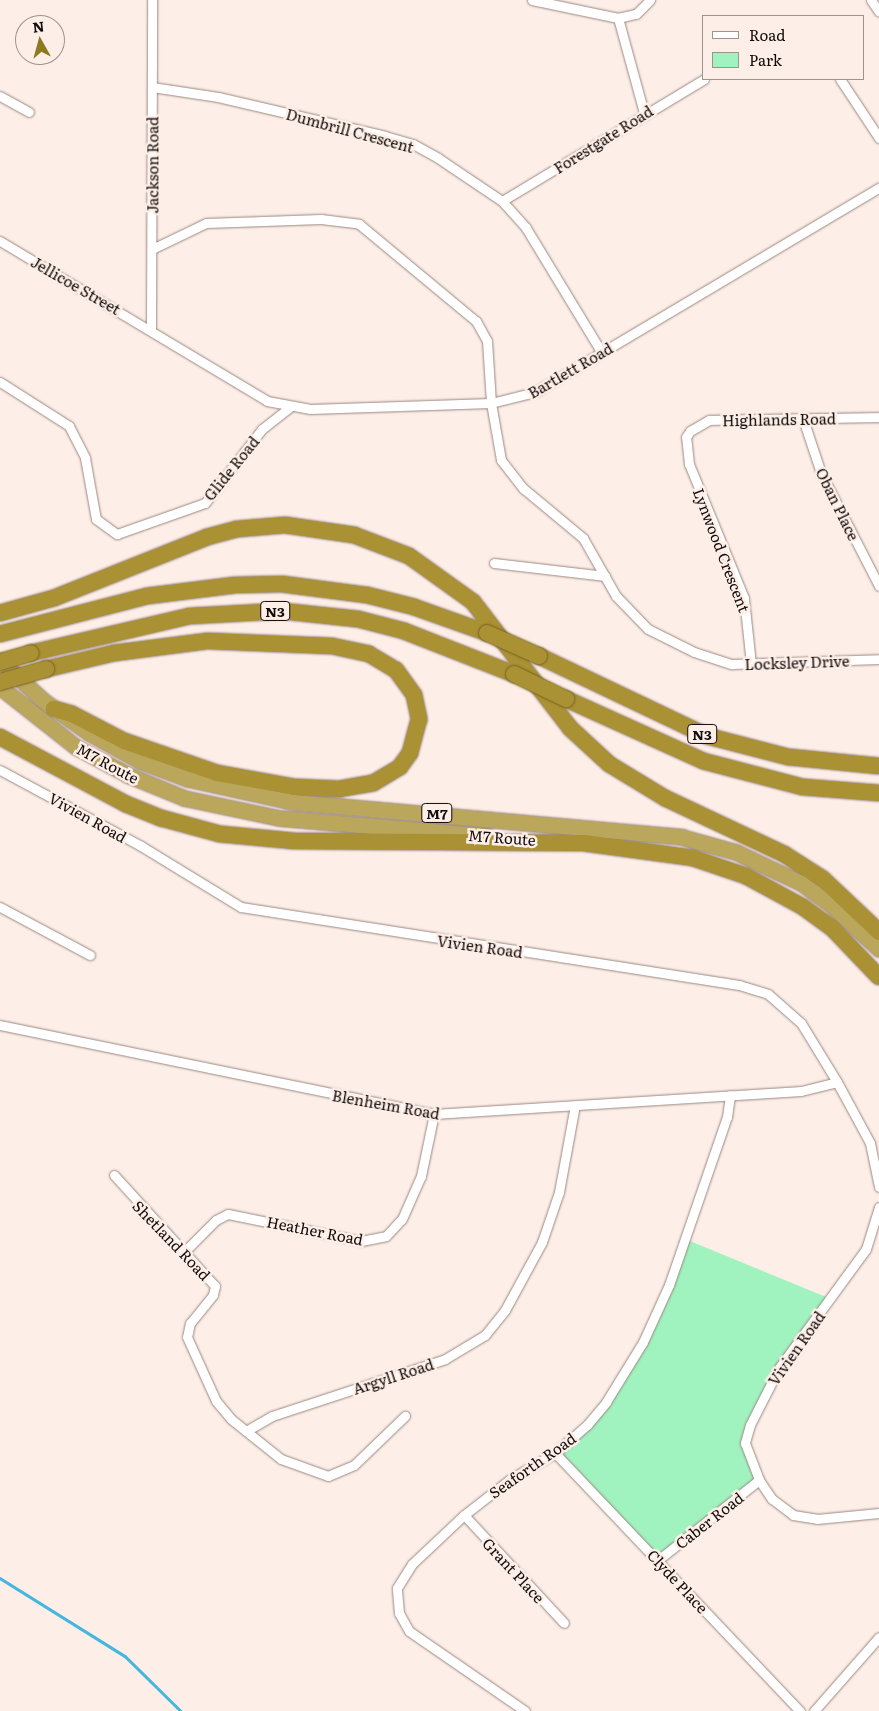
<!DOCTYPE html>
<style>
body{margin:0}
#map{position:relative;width:879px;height:1711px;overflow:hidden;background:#fdeee7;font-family:Literata,serif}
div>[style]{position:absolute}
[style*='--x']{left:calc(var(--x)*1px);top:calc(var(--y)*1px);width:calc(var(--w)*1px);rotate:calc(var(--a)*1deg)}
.green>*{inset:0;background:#a0f3be}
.stream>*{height:2.5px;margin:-1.25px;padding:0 1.25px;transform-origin:1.25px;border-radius:1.25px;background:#44b6df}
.roads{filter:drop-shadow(0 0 1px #9a8881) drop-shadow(0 0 1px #9a8881)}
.minor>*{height:9px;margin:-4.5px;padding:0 4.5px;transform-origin:4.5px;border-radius:4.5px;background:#fff}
.trunk>*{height:15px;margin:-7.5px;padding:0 7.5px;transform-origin:7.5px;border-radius:7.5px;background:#bba75c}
.motorway>*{height:16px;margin:-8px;padding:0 8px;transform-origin:8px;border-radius:8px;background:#aa9133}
.bridges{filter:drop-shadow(0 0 1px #746224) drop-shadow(0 0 1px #746224)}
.motorway-bridge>*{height:16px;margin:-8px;padding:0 8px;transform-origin:8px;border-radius:8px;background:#aa9133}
span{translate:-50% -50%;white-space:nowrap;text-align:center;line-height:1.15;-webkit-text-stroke:5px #fdeee7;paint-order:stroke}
.shield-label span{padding:1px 4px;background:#fdeee7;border:1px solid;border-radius:4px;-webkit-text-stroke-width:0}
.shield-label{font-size:14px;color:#110b09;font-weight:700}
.street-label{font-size:15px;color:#110b09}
.legend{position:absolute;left:702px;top:15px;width:162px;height:65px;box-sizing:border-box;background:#fdeee7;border:1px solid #9f938e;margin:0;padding:6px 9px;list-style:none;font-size:15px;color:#110b09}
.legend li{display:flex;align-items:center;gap:10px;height:25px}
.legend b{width:25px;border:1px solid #9f938e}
.north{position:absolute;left:15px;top:15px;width:50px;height:50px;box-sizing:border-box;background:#fdeee7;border:1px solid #9f938e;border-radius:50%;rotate:353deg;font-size:14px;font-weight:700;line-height:20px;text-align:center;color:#110b09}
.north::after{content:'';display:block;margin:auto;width:18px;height:22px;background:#8d7a1f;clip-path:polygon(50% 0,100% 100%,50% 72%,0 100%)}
</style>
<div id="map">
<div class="green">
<i style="clip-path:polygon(685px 1239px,831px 1299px,779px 1367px,746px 1435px,759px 1480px,659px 1560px,554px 1452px,574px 1436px,629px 1366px)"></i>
</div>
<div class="stream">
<i style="--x:0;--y:1578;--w:147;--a:32"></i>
<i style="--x:125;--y:1656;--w:78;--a:44.5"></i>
</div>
<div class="roads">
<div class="minor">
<i style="--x:532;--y:0;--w:88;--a:11.8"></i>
<i style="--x:618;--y:18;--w:18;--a:-13"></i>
<i style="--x:636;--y:14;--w:20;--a:-45"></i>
<i style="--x:871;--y:0;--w:14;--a:56"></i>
<i style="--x:618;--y:18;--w:98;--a:74.7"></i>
<i style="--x:840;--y:79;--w:71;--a:56.5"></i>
<i style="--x:152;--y:87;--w:67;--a:8.6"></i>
<i style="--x:218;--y:97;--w:171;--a:13.1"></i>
<i style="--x:385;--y:136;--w:29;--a:16"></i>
<i style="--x:413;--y:144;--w:29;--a:29"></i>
<i style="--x:438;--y:158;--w:77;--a:33.9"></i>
<i style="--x:502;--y:201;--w:36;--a:48"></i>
<i style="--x:526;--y:228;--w:146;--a:58.7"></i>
<i style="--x:0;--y:96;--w:33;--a:29"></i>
<i style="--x:502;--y:201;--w:236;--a:-31.1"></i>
<i style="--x:0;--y:241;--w:311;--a:30.9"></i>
<i style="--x:267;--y:401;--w:44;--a:10.5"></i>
<i style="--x:310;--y:409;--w:181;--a:-1.9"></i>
<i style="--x:491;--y:403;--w:45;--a:-14"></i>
<i style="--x:535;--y:392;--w:400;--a:-30.7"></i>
<i style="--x:152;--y:249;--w:60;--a:-25.7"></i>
<i style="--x:206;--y:223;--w:115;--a:-2"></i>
<i style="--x:321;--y:219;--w:38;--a:7"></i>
<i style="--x:359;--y:224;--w:152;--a:39.7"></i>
<i style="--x:476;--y:321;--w:23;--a:61"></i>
<i style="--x:487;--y:341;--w:62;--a:86.3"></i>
<i style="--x:491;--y:403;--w:58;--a:80"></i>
<i style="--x:501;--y:460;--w:37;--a:52"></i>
<i style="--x:524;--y:489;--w:77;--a:39.7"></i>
<i style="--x:583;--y:538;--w:67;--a:60.4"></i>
<i style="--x:616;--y:596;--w:46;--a:45.9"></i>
<i style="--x:648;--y:629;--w:51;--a:26.6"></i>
<i style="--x:694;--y:652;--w:40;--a:18"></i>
<i style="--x:732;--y:664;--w:147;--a:-1.9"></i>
<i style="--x:151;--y:329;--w:329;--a:-89.8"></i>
<i style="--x:0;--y:382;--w:82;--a:32.5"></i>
<i style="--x:69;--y:426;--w:36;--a:63"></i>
<i style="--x:85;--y:458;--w:62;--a:79.8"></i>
<i style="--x:96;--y:519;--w:26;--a:36"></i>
<i style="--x:117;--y:534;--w:93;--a:-19.4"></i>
<i style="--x:205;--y:503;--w:93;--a:-52.4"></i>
<i style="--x:262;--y:429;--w:34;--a:-38"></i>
<i style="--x:803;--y:419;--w:57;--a:71.6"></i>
<i style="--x:821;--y:473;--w:127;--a:62.8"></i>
<i style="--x:494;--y:563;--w:112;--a:6.7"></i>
<i style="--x:751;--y:664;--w:66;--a:-96.1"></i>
<i style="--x:744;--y:598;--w:145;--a:-112.3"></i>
<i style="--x:689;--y:464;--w:27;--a:-96"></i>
<i style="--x:686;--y:437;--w:7;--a:-56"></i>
<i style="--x:690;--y:431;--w:22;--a:-30"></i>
<i style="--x:709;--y:420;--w:170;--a:-1"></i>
<i style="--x:0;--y:770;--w:160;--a:28.3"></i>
<i style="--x:141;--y:846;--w:117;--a:31.4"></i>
<i style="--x:241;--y:907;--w:504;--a:8.9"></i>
<i style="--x:739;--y:985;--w:30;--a:17"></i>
<i style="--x:768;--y:994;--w:44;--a:41.3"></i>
<i style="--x:801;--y:1023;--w:69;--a:58.6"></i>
<i style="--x:837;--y:1082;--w:69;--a:61.6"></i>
<i style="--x:870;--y:1143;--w:45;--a:78.4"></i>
<i style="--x:0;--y:907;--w:102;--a:28.1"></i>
<i style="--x:0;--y:1025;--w:443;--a:11.6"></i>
<i style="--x:434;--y:1114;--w:368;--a:-3.6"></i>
<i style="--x:801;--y:1091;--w:37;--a:-14"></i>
<i style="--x:114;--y:1175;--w:150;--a:47.7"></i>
<i style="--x:215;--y:1286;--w:9;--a:103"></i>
<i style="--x:213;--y:1295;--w:36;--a:129"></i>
<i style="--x:190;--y:1323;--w:14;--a:102"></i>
<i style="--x:187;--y:1337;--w:70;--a:65.6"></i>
<i style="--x:216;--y:1401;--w:23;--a:50"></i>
<i style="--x:231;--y:1419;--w:64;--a:38.7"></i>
<i style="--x:281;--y:1459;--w:50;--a:19.9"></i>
<i style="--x:328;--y:1476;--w:28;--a:-23"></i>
<i style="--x:354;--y:1465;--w:71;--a:-43.9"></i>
<i style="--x:879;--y:1207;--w:44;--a:107.2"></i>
<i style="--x:866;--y:1249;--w:147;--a:126.2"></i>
<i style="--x:779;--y:1368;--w:64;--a:117"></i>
<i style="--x:750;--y:1425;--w:19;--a:106"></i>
<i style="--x:745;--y:1443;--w:40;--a:69"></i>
<i style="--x:759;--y:1480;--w:23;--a:56"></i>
<i style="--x:772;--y:1499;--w:26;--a:37"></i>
<i style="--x:793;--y:1515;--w:24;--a:9"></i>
<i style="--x:817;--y:1519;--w:62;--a:-5.5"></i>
<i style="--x:184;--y:1252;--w:45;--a:-45"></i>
<i style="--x:216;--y:1220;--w:13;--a:-27"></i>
<i style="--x:228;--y:1214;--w:136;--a:11.5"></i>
<i style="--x:361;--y:1241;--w:25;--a:-11"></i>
<i style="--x:386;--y:1236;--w:23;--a:-47"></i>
<i style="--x:402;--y:1219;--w:47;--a:-66.2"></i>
<i style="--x:421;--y:1176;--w:63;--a:-78.2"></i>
<i style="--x:246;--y:1431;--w:30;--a:-30"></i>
<i style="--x:272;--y:1416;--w:182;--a:-18.2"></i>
<i style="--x:445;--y:1359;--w:47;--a:-31"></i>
<i style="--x:485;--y:1335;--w:32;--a:-51"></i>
<i style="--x:505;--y:1310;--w:77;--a:-61.4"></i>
<i style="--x:542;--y:1242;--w:53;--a:-71.2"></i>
<i style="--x:559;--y:1192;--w:88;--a:-79.6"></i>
<i style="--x:555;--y:1453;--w:356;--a:46.5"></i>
<i style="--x:464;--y:1515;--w:147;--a:47.2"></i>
<i style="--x:658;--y:1560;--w:129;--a:-38.4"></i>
<i style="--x:525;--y:1711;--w:141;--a:-145.4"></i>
<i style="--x:409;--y:1631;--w:21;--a:-119"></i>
<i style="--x:399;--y:1613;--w:25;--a:-95"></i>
<i style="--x:397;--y:1588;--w:28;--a:-58"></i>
<i style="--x:412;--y:1564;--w:71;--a:-43.3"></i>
<i style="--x:464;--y:1515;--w:57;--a:-37.9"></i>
<i style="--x:509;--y:1480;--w:53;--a:-30.4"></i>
<i style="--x:555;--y:1453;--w:43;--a:-41.2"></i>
<i style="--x:587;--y:1425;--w:30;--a:-50"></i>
<i style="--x:606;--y:1402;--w:70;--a:-58.3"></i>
<i style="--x:643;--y:1342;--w:63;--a:-65.5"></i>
<i style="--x:669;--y:1285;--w:178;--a:-71"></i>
<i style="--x:727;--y:1117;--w:22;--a:-82"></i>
<i style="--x:814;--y:1711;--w:98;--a:-48.7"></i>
</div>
<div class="trunk">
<i style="--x:0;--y:661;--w:59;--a:42.3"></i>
<i style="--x:44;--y:701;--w:55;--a:35.4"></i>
<i style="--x:89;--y:733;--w:58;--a:28.8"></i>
<i style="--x:140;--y:761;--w:51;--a:20.6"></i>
<i style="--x:188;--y:779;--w:107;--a:12.4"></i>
<i style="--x:293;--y:802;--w:391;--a:5.1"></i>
<i style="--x:682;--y:837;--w:56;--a:15.5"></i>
<i style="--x:736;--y:852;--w:72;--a:25.5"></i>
<i style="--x:801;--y:883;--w:36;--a:36"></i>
<i style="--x:830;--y:904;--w:67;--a:42.6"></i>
<i style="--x:0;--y:687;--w:97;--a:38.3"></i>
<i style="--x:76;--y:747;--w:59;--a:28.3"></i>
<i style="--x:128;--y:775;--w:61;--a:22.3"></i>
<i style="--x:184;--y:798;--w:97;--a:11.9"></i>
<i style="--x:279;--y:818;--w:210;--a:4.9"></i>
</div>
<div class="motorway">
<i style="--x:0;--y:613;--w:56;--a:-15.5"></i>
<i style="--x:54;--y:598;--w:165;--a:-21.7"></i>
<i style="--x:207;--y:537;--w:31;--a:-15"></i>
<i style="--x:237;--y:529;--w:48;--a:-4.8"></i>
<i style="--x:285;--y:525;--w:70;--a:8.2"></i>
<i style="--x:354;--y:535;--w:59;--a:20.9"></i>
<i style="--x:409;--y:556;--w:79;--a:35.7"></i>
<i style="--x:473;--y:602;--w:159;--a:52.4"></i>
<i style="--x:570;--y:728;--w:53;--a:42.7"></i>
<i style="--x:609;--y:764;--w:66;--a:31.3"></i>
<i style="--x:665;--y:798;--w:132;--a:25.2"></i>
<i style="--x:784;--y:854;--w:46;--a:32.7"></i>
<i style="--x:823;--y:879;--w:77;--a:43.4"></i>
<i style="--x:0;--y:634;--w:152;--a:-14.5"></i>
<i style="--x:147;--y:596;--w:89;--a:-7.1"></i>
<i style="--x:235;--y:585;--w:47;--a:-1.2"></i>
<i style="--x:282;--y:584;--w:86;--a:7.4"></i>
<i style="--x:367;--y:595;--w:49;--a:14.3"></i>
<i style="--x:414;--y:607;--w:77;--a:19.6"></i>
<i style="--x:31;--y:653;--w:163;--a:-13.1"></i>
<i style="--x:190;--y:616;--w:92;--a:-3.1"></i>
<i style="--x:282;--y:611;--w:76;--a:6"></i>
<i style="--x:358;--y:619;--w:48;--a:14.6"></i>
<i style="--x:404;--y:631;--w:118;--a:21.4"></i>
<i style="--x:539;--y:656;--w:186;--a:25.5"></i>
<i style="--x:707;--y:736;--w:85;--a:14.4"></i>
<i style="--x:789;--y:757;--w:90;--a:5.7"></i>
<i style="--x:46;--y:669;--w:70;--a:-13.2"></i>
<i style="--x:114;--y:653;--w:95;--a:-7.3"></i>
<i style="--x:208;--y:641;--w:124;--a:2.3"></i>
<i style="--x:332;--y:646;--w:38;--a:12"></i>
<i style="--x:369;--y:654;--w:31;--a:31"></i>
<i style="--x:396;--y:670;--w:31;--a:54"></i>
<i style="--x:414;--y:695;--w:25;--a:78"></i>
<i style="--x:419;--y:719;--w:35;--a:105"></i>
<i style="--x:410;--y:753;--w:17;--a:126"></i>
<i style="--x:400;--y:767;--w:31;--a:149"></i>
<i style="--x:373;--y:783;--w:34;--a:170"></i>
<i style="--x:340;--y:789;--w:45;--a:-177.5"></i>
<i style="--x:295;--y:787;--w:79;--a:-169.8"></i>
<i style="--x:217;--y:773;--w:98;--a:-161"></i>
<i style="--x:124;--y:741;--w:59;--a:-152.6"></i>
<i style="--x:72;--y:714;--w:19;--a:-164"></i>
<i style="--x:566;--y:699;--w:150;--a:24.3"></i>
<i style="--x:703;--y:761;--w:103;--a:14.6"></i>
<i style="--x:803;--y:787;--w:76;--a:4.5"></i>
<i style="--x:0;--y:737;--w:143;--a:28"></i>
<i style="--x:126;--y:804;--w:38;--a:22"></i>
<i style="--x:161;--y:818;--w:61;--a:15.2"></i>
<i style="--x:220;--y:834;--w:75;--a:5.3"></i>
<i style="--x:295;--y:841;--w:289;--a:0.4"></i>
<i style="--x:584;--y:843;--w:110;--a:7.8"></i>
<i style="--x:693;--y:858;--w:56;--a:18.8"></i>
<i style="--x:746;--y:876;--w:65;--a:28.5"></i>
<i style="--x:803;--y:907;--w:37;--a:36"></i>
<i style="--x:833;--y:929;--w:66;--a:46.2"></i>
</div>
</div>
<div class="bridges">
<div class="motorway-bridge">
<i style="--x:487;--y:633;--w:57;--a:23.9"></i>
<i style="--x:0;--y:662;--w:32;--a:-16"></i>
<i style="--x:514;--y:674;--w:58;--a:25.7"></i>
<i style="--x:0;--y:682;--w:48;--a:-15.8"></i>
</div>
</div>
<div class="shield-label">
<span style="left:275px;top:611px">N3</span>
<span style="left:702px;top:734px">N3</span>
<span style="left:437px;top:813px">M7</span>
</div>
<div class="street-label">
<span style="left:350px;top:130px;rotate:15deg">Dumbrill Crescent</span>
<span style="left:603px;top:139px;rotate:-32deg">Forestgate Road</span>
<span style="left:152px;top:165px;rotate:-90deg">Jackson Road</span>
<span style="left:76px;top:285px;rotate:30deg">Jellicoe Street</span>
<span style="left:570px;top:370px;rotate:-30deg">Bartlett Road</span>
<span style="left:779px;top:419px;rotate:-1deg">Highlands Road</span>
<span style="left:231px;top:468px;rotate:-51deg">Glide Road</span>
<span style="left:838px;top:504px;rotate:64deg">Oban Place</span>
<span style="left:722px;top:550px;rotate:69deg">Lynwood Crescent</span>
<span style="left:797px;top:662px;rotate:-2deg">Locksley Drive</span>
<span style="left:108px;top:763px;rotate:28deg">M7 Route</span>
<span style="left:88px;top:817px;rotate:29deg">Vivien Road</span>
<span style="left:502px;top:837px;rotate:4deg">M7 Route</span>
<span style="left:480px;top:946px;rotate:8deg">Vivien Road</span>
<span style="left:386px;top:1104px;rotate:10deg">Blenheim Road</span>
<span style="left:315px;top:1230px;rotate:11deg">Heather Road</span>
<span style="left:172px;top:1240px;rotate:46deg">Shetland Road</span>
<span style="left:796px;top:1348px;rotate:-55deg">Vivien Road</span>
<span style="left:393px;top:1376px;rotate:-18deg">Argyll Road</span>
<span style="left:532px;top:1465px;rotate:-35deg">Seaforth Road</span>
<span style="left:709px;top:1520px;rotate:-38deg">Caber Road</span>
<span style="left:514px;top:1570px;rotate:47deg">Grant Place</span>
<span style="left:678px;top:1581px;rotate:47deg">Clyde Place</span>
</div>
<ul class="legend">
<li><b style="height:6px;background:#fff"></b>Road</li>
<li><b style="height:14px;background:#a0f3be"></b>Park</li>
</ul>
<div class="north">N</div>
</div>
